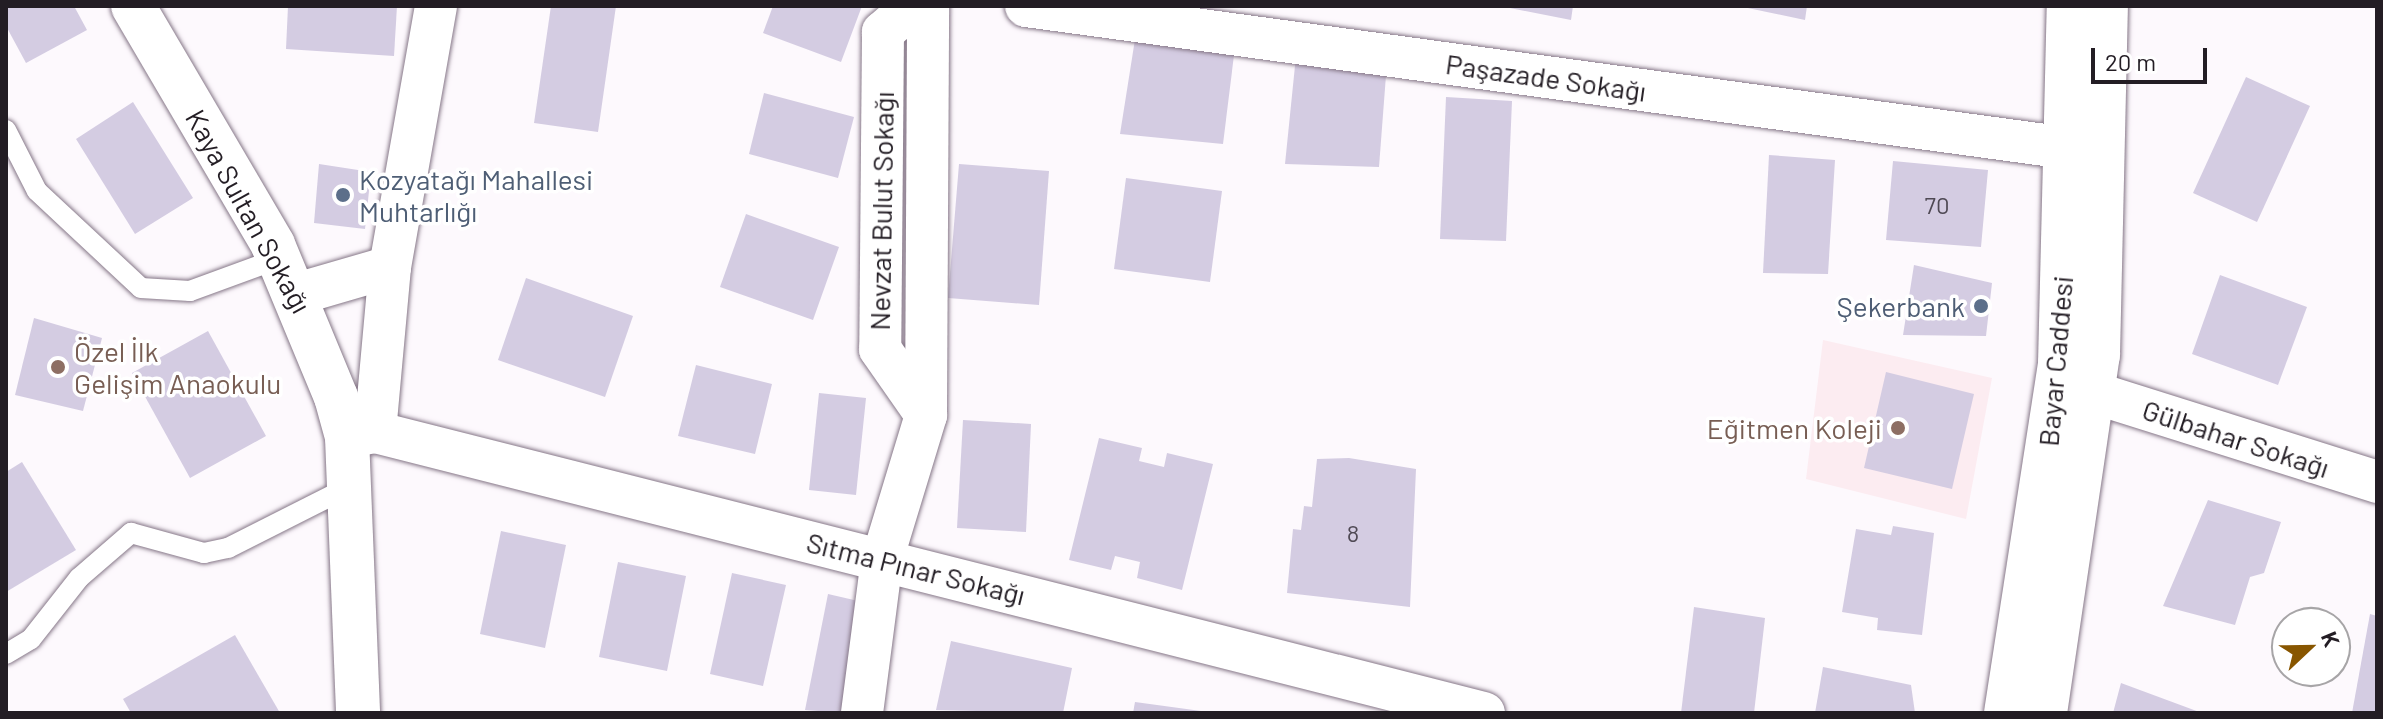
<!DOCTYPE html>
<meta charset="utf-8">
<style>
body{margin:0}
#map{position:relative;width:2383px;height:719px;overflow:hidden;background:#fdf9fd;font-family:Barlow,sans-serif}
div>[style]{position:absolute}
[style*='--x']{left:calc(var(--x)*1px);top:calc(var(--y)*1px);width:calc(var(--w)*1px);rotate:calc(var(--a)*1deg)}
.education>*{inset:0;background:#fcecf1}
.building>*{inset:0;background:#d4cce2}
.roads{filter:drop-shadow(0 0 2px #867788) drop-shadow(0 0 2px #867788)}
.service>*{height:20px;margin:-10px;padding:0 10px;transform-origin:10px;border-radius:10px;background:#fff}
.minor>*{height:42px;margin:-21px;padding:0 21px;transform-origin:21px;border-radius:21px;background:#fff}
.tertiary>*{height:44px;margin:-22px;padding:0 22px;transform-origin:22px;border-radius:22px;background:#fff}
.secondary>*{height:44px;margin:-22px;padding:0 22px;transform-origin:22px;border-radius:22px;background:#fff}
.dots>*{width:22px;height:22px;translate:-50% -50%;box-sizing:border-box;border:4px solid #fff;border-radius:50%}
span{translate:-50% -50%;white-space:nowrap;text-align:center;line-height:1.15;-webkit-text-stroke:7px #fff;paint-order:stroke}
.number-label{font-size:24px;color:#4f4954}
.number-label span{-webkit-text-stroke-width:0}
.street-label{font-size:28px;color:#231d24}
.service-label{font-size:28px;color:#4e5e75}
.left{translate:0 -50%;text-align:left}
.right{translate:-100% -50%;text-align:right}
.education-label{font-size:28px;color:#785e54}
.frame{position:absolute;inset:0;border:8px solid #231d24;pointer-events:none}
.north{position:absolute;left:2271px;top:607px;width:80px;height:80px;box-sizing:border-box;background:#fff;border:2px solid #a7a5a7;border-radius:50%;rotate:68deg;font-size:22px;font-weight:700;line-height:32px;text-align:center;color:#231d24}
.north::after{content:'';display:block;margin:auto;width:28px;height:36px;background:#885600;clip-path:polygon(50% 0,100% 100%,50% 72%,0 100%)}
.scale{position:absolute;left:2091px;top:48px;width:116px;height:36px;box-sizing:border-box;border:4px solid #231d24;border-top:0;padding-left:10px;font-size:24px;line-height:28px;white-space:nowrap;color:#231d24;-webkit-text-stroke:6px #fff;paint-order:stroke}
</style>
<div id="map">
<div class="education">
<i style="clip-path:polygon(1823px 340px,1992px 378px,1966px 519px,1806px 479px)"></i>
</div>
<div class="building">
<i style="clip-path:polygon(6px 6px,74px 6px,87px 30px,26px 63px,6px 26px)"></i>
<i style="clip-path:polygon(288px 6px,397px 6px,394px 56px,286px 49px)"></i>
<i style="clip-path:polygon(551px 6px,616px 6px,598px 132px,534px 123px)"></i>
<i style="clip-path:polygon(773px 6px,862px 6px,841px 62px,763px 33px)"></i>
<i style="clip-path:polygon(1500px 6px,1573px 6px,1571px 20px)"></i>
<i style="clip-path:polygon(1743px 6px,1807px 6px,1805px 20px,1743px 7px)"></i>
<i style="clip-path:polygon(1136px 33px,1235px 47px,1223px 144px,1120px 134px)"></i>
<i style="clip-path:polygon(1296px 56px,1387px 62px,1379px 167px,1285px 164px)"></i>
<i style="clip-path:polygon(2246px 77px,2310px 106px,2257px 222px,2193px 193px)"></i>
<i style="clip-path:polygon(764px 93px,854px 117px,838px 178px,749px 154px)"></i>
<i style="clip-path:polygon(1446px 97px,1512px 101px,1506px 241px,1440px 239px)"></i>
<i style="clip-path:polygon(133px 102px,193px 198px,135px 234px,76px 139px)"></i>
<i style="clip-path:polygon(1769px 155px,1835px 160px,1828px 274px,1763px 273px)"></i>
<i style="clip-path:polygon(1893px 161px,1988px 170px,1981px 247px,1886px 240px)"></i>
<i style="clip-path:polygon(319px 164px,371px 172px,365px 229px,314px 223px)"></i>
<i style="clip-path:polygon(959px 164px,1049px 171px,1039px 305px,948px 298px)"></i>
<i style="clip-path:polygon(1126px 178px,1222px 191px,1210px 282px,1114px 269px)"></i>
<i style="clip-path:polygon(746px 214px,839px 247px,813px 320px,720px 287px)"></i>
<i style="clip-path:polygon(1914px 265px,1992px 283px,1986px 336px,1903px 335px)"></i>
<i style="clip-path:polygon(2220px 275px,2307px 307px,2278px 385px,2192px 354px)"></i>
<i style="clip-path:polygon(526px 278px,633px 316px,605px 397px,498px 360px)"></i>
<i style="clip-path:polygon(34px 318px,102px 338px,83px 411px,15px 395px)"></i>
<i style="clip-path:polygon(208px 331px,266px 436px,190px 478px,132px 373px)"></i>
<i style="clip-path:polygon(696px 365px,772px 384px,755px 454px,678px 436px)"></i>
<i style="clip-path:polygon(1886px 372px,1974px 394px,1952px 489px,1864px 468px)"></i>
<i style="clip-path:polygon(819px 393px,866px 398px,856px 495px,809px 490px)"></i>
<i style="clip-path:polygon(963px 420px,1031px 424px,1026px 532px,957px 528px)"></i>
<i style="clip-path:polygon(1099px 438px,1142px 448px,1139px 461px,1164px 467px,1167px 453px,1213px 464px,1182px 590px,1137px 578px,1140px 562px,1115px 556px,1111px 570px,1069px 560px)"></i>
<i style="clip-path:polygon(1349px 458px,1416px 469px,1410px 607px,1287px 593px,1293px 529px,1301px 530px,1304px 506px,1312px 507px,1317px 459px)"></i>
<i style="clip-path:polygon(22px 462px,76px 550px,6px 592px,6px 472px)"></i>
<i style="clip-path:polygon(2208px 500px,2281px 522px,2264px 573px,2250px 577px,2235px 625px,2163px 606px)"></i>
<i style="clip-path:polygon(1893px 526px,1934px 533px,1922px 635px,1877px 630px,1878px 618px,1842px 612px,1856px 529px,1891px 535px)"></i>
<i style="clip-path:polygon(501px 531px,566px 545px,545px 648px,480px 634px)"></i>
<i style="clip-path:polygon(618px 562px,686px 576px,667px 671px,599px 657px)"></i>
<i style="clip-path:polygon(732px 573px,786px 585px,763px 686px,710px 674px)"></i>
<i style="clip-path:polygon(828px 594px,867px 603px,845px 713px,805px 710px)"></i>
<i style="clip-path:polygon(1694px 607px,1765px 618px,1754px 713px,1681px 713px)"></i>
<i style="clip-path:polygon(2370px 614px,2377px 616px,2377px 713px,2352px 713px)"></i>
<i style="clip-path:polygon(235px 635px,280px 713px,131px 713px,123px 699px)"></i>
<i style="clip-path:polygon(951px 641px,1072px 668px,1063px 713px,936px 710px)"></i>
<i style="clip-path:polygon(1823px 667px,1911px 685px,1915px 713px,1815px 713px)"></i>
<i style="clip-path:polygon(2121px 683px,2202px 713px,2113px 713px)"></i>
<i style="clip-path:polygon(1135px 702px,1201px 711px,1201px 713px,1133px 713px)"></i>
</div>
<div class="roads">
<div class="service">
<i style="--x:6;--y:130;--w:68;--a:63.1"></i>
<i style="--x:37;--y:191;--w:142;--a:43"></i>
<i style="--x:141;--y:288;--w:49;--a:3.5"></i>
<i style="--x:190;--y:291;--w:96;--a:-20.1"></i>
<i style="--x:6;--y:654;--w:29;--a:-31"></i>
<i style="--x:31;--y:639;--w:78;--a:-51.8"></i>
<i style="--x:79;--y:578;--w:69;--a:-40.9"></i>
<i style="--x:131;--y:533;--w:76;--a:15.3"></i>
<i style="--x:204;--y:553;--w:25;--a:-12"></i>
<i style="--x:228;--y:548;--w:133;--a:-26.8"></i>
</div>
<div class="minor">
<i style="--x:913;--y:6;--w:40;--a:139"></i>
<i style="--x:883;--y:32;--w:317;--a:90.5"></i>
<i style="--x:880;--y:349;--w:80;--a:55.1"></i>
<i style="--x:1026;--y:6;--w:1051;--a:7.77"></i>
<i style="--x:297;--y:294;--w:97;--a:-16.2"></i>
<i style="--x:2095;--y:393;--w:296;--a:17.5"></i>
<i style="--x:375;--y:432;--w:166;--a:-84.8"></i>
<i style="--x:390;--y:267;--w:265;--a:-80"></i>
<i style="--x:347;--y:437;--w:28;--a:-10"></i>
<i style="--x:375;--y:432;--w:1144;--a:14.22"></i>
<i style="--x:862;--y:713;--w:154;--a:-82.6"></i>
<i style="--x:882;--y:560;--w:152;--a:-73.1"></i>
<i style="--x:926;--y:415;--w:409;--a:-89.7"></i>
</div>
<div class="tertiary">
<i style="--x:133;--y:6;--w:277;--a:59.6"></i>
<i style="--x:273;--y:245;--w:165;--a:67.5"></i>
<i style="--x:336;--y:397;--w:41;--a:74.6"></i>
<i style="--x:347;--y:437;--w:276;--a:87.7"></i>
</div>
<div class="secondary">
<i style="--x:2006;--y:713;--w:353;--a:-81.2"></i>
<i style="--x:2060;--y:364;--w:358;--a:-88.6"></i>
<i style="--x:2045;--y:713;--w:362;--a:-81.6"></i>
<i style="--x:2098;--y:355;--w:349;--a:-88.7"></i>
</div>
</div>
<div class="dots">
<i style="left:343px;top:195px;background:#5c6f8a"></i>
<i style="left:1981px;top:306px;background:#5c6f8a"></i>
<i style="left:58px;top:367px;background:#8d6e63"></i>
<i style="left:1898px;top:428px;background:#8d6e63"></i>
</div>
<div class="number-label">
<span style="left:1937px;top:205px">70</span>
<span style="left:1353px;top:533px">8</span>
</div>
<div class="street-label">
<span style="left:1546px;top:77px;rotate:8deg">Paşazade Sokağı</span>
<span style="left:249px;top:211px;rotate:61deg">Kaya Sultan Sokağı</span>
<span style="left:881px;top:211px;rotate:-89deg">Nevzat Bulut Sokağı</span>
<span style="left:2055px;top:361px;rotate:-85deg">Bayar Caddesi</span>
<span style="left:2236px;top:438px;rotate:18deg">Gülbahar Sokağı</span>
<span style="left:916px;top:568px;rotate:14deg">Sıtma Pınar Sokağı</span>
</div>
<div class="service-label">
<span class="left" style="left:359px;top:195px">Kozyatağı Mahallesi<br>Muhtarlığı</span>
<span class="right" style="left:1965px;top:306px">Şekerbank</span>
</div>
<div class="education-label">
<span class="left" style="left:74px;top:367px">Özel İlk<br>Gelişim Anaokulu</span>
<span class="right" style="left:1882px;top:428px">Eğitmen Koleji</span>
</div>
<div class="frame"></div>
<div class="north">K</div>
<div class="scale">20 m</div>
</div>
